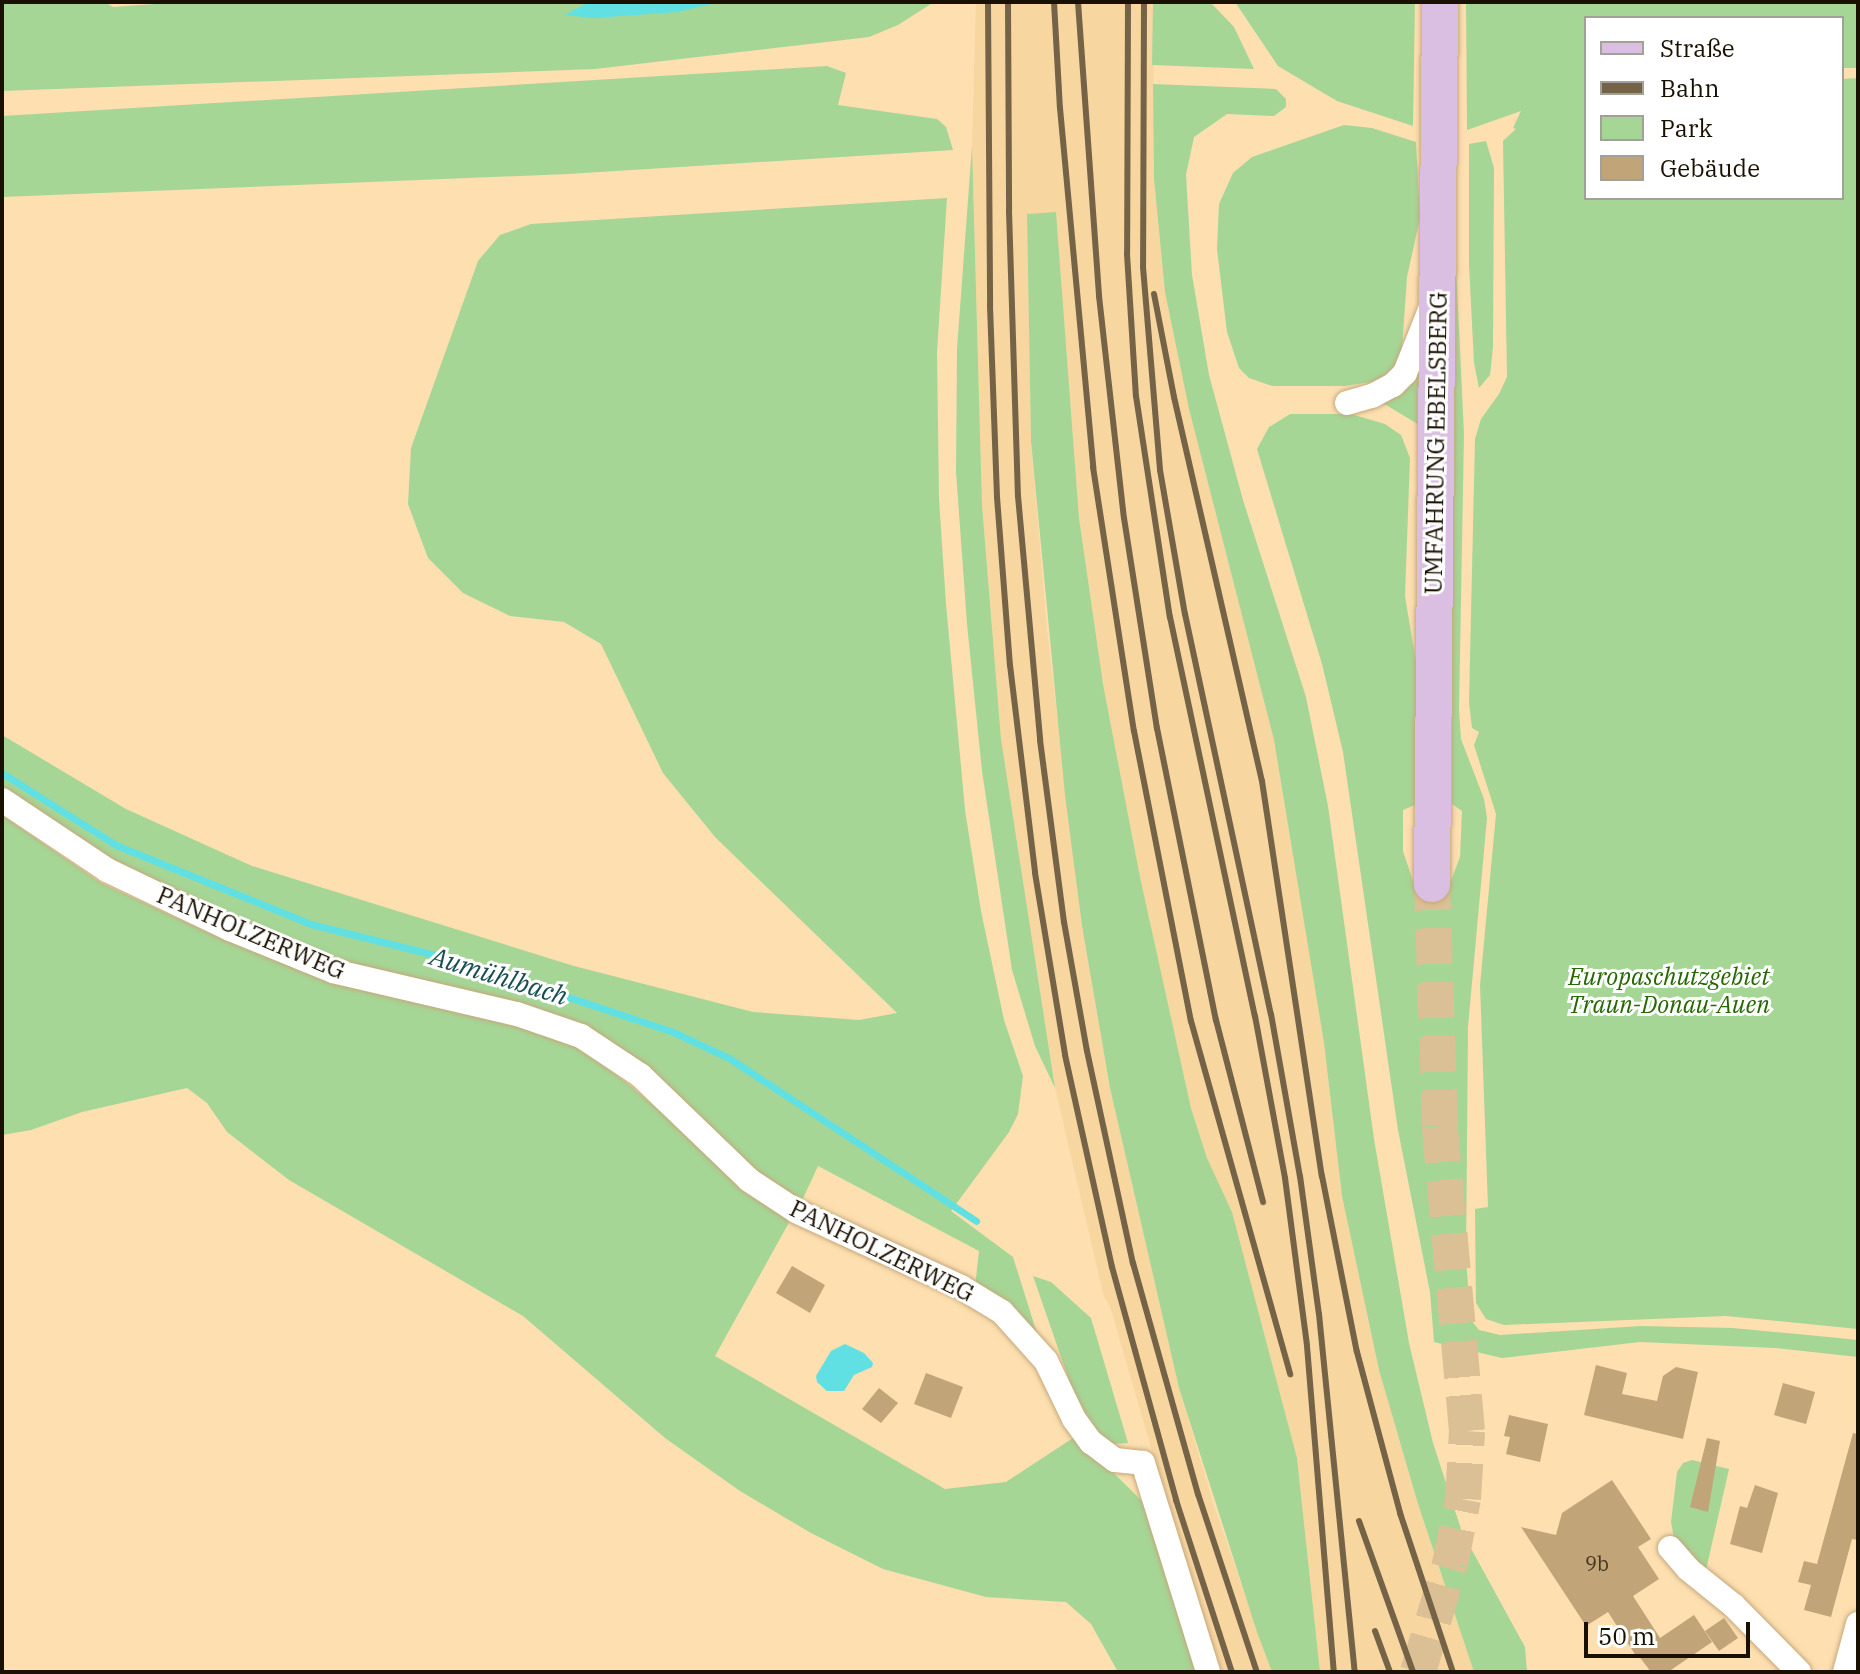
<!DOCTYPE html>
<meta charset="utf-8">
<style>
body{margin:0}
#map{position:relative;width:1860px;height:1674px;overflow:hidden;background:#fddfb0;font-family:"IBM Plex Serif",serif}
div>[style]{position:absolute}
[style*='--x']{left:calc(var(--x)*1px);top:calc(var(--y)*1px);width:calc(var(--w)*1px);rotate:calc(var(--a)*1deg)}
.built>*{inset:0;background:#f8d6a0}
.green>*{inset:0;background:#a5d696}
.water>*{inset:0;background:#61e0e4}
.stream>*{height:7px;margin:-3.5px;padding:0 3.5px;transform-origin:3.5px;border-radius:3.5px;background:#61e0e4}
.building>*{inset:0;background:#c1a478}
.primary-tunnel>*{height:36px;margin-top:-18px;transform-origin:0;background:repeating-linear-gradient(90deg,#dbc096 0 36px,transparent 0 54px)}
.roads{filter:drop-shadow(0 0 2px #c5a87c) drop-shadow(0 0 2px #c5a87c)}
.street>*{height:24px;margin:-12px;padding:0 12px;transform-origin:12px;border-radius:12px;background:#fff}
.primary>*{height:36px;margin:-18px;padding:0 18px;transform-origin:18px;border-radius:18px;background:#dabfe2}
.rail>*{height:6px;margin:-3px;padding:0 3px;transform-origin:3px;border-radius:3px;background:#756347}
span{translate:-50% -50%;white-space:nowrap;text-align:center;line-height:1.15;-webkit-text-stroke:6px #fff;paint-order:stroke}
.number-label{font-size:20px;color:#44351f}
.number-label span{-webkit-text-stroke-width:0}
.street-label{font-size:24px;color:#1a1001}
.park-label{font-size:24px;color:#266800;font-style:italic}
.water-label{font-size:26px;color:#174f51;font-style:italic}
.frame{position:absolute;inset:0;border:4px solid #1a1001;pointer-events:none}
.legend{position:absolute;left:1584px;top:16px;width:260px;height:184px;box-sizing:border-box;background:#fff;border:2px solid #a39f99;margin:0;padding:10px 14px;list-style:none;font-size:24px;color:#1a1001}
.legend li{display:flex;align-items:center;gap:16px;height:40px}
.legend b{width:40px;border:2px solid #a39f99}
.scale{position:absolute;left:1584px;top:1622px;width:166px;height:36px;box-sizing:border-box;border:4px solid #1a1001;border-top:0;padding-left:10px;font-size:24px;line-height:28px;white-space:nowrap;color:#1a1001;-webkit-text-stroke:6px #fff;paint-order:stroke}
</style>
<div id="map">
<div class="built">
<i style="clip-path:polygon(976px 2px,1153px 2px,1154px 179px,1165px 292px,1189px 409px,1274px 740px,1324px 1043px,1342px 1196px,1379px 1370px,1418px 1504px,1474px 1672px,1320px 1672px,1297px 1458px,1232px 1212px,1207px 1158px,1191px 1108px,1140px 877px,1103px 684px,1079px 518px,1056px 213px,1027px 214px,1031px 441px,1047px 629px,1082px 927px,1110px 1088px,1179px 1388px,1214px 1506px,1272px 1672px,1222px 1672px,1190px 1582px,1110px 1306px,1104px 1297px,1055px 1088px,1001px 739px,982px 505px,972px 146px)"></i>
</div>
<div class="green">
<i style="clip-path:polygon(2px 2px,105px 2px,113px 7px,182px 2px,934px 2px,898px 25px,869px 37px,595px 69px,2px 91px)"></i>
<i style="clip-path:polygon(1153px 2px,1210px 2px,1234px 27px,1254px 69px,1152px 65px)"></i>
<i style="clip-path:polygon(1235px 2px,1415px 2px,1413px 126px,1337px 101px,1278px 66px)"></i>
<i style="clip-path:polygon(1466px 2px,1858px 2px,1858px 68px,1842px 68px,1842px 18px,1586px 18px,1586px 198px,1842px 198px,1842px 79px,1858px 78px,1858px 1329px,1726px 1316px,1504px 1325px,1486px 1319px,1476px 1303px,1475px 1209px,1488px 1207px,1480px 985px,1496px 814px,1474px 745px,1479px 732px,1472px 728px,1469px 702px,1475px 439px,1481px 419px,1499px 394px,1507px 377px,1503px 141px,1516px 129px,1513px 128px,1521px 111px,1467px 130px)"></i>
<i style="clip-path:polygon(827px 66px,846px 73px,838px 105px,937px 119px,946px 127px,953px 150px,568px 174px,2px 197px,2px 116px)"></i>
<i style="clip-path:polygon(1153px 84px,1276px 89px,1286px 99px,1286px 107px,1274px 116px,1227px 114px,1194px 137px,1186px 175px,1192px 275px,1209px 375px,1243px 500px,1306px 697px,1328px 806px,1374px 1139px,1409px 1343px,1433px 1443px,1462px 1532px,1525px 1647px,1527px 1672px,1474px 1672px,1418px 1504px,1379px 1370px,1342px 1196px,1324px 1043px,1274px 740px,1189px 409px,1165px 292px,1154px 179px)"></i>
<i style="clip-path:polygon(1344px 125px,1372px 128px,1416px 142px,1420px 218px,1407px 277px,1402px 349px,1393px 369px,1377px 381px,1345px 386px,1272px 386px,1249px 378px,1239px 368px,1227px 332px,1217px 249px,1219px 204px,1233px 173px,1252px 157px)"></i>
<i style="clip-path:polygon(1486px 141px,1494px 168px,1493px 347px,1490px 375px,1479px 388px,1474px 363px,1469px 265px,1469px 144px)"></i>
<i style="clip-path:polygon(972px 146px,982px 505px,1001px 739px,1055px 1088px,1035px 1046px,1012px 970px,982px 771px,967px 624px,956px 471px,957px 349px)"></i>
<i style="clip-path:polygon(1452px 180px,1464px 434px,1459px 710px,1461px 739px,1484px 799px,1487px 818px,1468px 1027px,1466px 1260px,1471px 1320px,1479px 1330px,1500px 1335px,1641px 1326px,1733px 1328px,1808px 1335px,1858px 1340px,1858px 1357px,1775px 1348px,1640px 1342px,1502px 1358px,1434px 1342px,1430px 1292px,1398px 1130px,1343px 752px,1322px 664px,1257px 449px,1269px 427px,1290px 414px,1351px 414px,1385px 424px,1401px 435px,1410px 458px,1405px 596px,1416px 662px,1417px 804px,1403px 810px,1403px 851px,1415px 887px,1447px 891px,1460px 857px,1462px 811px,1452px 804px)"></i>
<i style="clip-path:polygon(947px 198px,937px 352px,939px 499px,946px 604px,965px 810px,981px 911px,1004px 1020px,1023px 1076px,1018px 1114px,1009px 1132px,951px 1211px,1013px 1257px,1040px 1343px,975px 1287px,979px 1251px,818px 1166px,800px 1205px,751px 1174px,644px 1067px,335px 965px,111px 864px,2px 792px,2px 735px,126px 809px,252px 866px,574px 966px,753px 1012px,859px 1020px,897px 1013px,715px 837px,663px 773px,601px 644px,564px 622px,510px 616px,463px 593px,428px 558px,408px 504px,411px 448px,478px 261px,500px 235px,531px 224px)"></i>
<i style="clip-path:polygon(1056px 212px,1079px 518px,1103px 684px,1140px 877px,1191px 1108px,1207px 1158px,1232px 1212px,1297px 1458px,1320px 1672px,1272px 1672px,1257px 1632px,1179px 1388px,1110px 1088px,1082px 926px,1065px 795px,1031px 441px,1027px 214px)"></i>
<i style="clip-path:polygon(1416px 371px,1419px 372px,1421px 426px,1386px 405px,1373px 402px)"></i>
<i style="clip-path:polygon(2px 815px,101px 883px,227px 941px,334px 984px,517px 1025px,579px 1047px,632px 1087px,744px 1185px,792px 1217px,715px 1356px,945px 1489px,1006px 1482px,1076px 1436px,1142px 1501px,1201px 1672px,1118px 1672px,1091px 1624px,1066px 1602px,986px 1597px,883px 1569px,811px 1533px,740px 1491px,665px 1438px,523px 1316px,289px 1180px,227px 1132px,207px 1103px,187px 1088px,82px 1112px,31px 1130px,2px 1135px)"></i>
<i style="clip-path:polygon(1033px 1276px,1051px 1282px,1091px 1318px,1128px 1443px,1113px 1444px,1101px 1439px,1078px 1406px)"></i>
<i style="clip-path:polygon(1692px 1460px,1729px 1469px,1706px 1570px,1674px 1539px,1671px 1522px,1677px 1472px,1683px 1463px)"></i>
</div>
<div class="water">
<i style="clip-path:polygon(589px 2px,720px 2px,678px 12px,593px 18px,565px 15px)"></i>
<i style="clip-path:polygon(845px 1344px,864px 1353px,873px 1363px,872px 1367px,854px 1375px,844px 1391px,827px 1391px,817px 1382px,816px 1376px,831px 1351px)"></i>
</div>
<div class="stream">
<i style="--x:2;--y:773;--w:135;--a:32.3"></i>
<i style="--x:116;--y:845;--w:210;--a:22.1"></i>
<i style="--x:311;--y:924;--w:157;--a:14"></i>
<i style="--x:463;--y:962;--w:221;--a:18.4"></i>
<i style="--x:673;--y:1032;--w:62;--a:24.9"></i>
<i style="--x:729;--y:1058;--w:296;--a:33.4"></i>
</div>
<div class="building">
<i style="clip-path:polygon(792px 1266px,825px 1285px,810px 1313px,776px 1293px)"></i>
<i style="clip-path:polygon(1596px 1365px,1627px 1373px,1622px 1394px,1657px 1401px,1663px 1376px,1676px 1367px,1698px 1372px,1683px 1439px,1584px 1415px)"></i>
<i style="clip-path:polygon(926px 1373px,963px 1387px,951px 1418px,914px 1404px)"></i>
<i style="clip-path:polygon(1783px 1383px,1815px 1392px,1806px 1424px,1774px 1415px)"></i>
<i style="clip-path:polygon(879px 1388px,898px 1403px,881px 1423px,862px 1409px)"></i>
<i style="clip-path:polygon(1509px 1415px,1548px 1424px,1540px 1462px,1506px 1454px,1510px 1437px,1504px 1436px)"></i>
<i style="clip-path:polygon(1853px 1433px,1858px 1434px,1858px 1540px,1852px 1539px,1831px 1617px,1804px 1610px,1811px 1585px,1798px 1582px,1804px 1561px,1817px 1564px)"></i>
<i style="clip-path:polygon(1707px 1438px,1720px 1441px,1708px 1512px,1690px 1507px)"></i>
<i style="clip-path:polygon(1612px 1480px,1651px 1539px,1638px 1547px,1659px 1579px,1633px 1596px,1660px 1638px,1694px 1615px,1712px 1642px,1668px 1672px,1651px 1672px,1638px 1655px,1636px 1656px,1608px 1612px,1586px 1626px,1521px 1527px,1556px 1535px,1562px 1513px)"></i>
<i style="clip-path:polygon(1755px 1485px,1778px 1493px,1762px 1553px,1730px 1544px,1740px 1506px,1747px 1508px)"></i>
<i style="clip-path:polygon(1724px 1618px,1738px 1638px,1719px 1651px,1705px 1631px)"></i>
</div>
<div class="primary-tunnel">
<i style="--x:1418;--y:1672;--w:113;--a:-73.5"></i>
<i style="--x:1450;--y:1564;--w:66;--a:-78.7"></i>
<i style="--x:1463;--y:1499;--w:68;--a:-86.6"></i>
<i style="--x:1467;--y:1431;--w:306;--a:-95.1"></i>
<i style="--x:1440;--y:1126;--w:242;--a:-91.9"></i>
</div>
<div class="roads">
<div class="street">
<i style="--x:1347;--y:403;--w:26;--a:-16"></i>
<i style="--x:1372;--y:396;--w:24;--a:-28"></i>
<i style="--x:1393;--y:385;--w:17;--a:-45"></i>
<i style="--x:1405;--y:373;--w:68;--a:-68.4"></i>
<i style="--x:2;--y:800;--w:126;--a:33.7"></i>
<i style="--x:107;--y:870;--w:136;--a:25.6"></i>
<i style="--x:230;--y:929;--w:111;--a:22.2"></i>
<i style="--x:333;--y:971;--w:189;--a:13.2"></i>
<i style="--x:517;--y:1014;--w:68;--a:19"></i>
<i style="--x:581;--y:1036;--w:71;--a:33.5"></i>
<i style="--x:640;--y:1075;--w:151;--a:43.9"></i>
<i style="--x:749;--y:1180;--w:56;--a:33.4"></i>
<i style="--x:796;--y:1211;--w:182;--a:24.7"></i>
<i style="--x:961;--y:1287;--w:48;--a:31.4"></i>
<i style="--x:1002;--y:1312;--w:66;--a:48.1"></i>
<i style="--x:1046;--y:1361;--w:64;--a:64.2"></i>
<i style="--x:1074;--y:1419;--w:29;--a:54"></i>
<i style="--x:1091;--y:1442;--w:30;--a:37"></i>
<i style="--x:1115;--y:1460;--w:28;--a:6"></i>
<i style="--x:1143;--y:1463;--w:219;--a:72.7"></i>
<i style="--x:1670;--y:1548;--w:28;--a:49"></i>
<i style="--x:1688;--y:1569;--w:58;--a:38.7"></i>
<i style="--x:1733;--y:1605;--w:94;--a:45.4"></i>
<i style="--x:1845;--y:1672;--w:50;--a:-74.8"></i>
</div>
<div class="primary">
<i style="--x:1432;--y:884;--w:882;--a:-89.48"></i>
</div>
</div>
<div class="rail">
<i style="--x:988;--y:2;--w:304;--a:89.6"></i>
<i style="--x:990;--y:306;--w:191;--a:87.9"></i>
<i style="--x:997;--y:497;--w:169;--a:85.6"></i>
<i style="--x:1010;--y:665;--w:209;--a:83.1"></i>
<i style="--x:1035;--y:873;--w:184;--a:80.6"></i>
<i style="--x:1065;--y:1055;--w:217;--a:77.5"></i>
<i style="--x:1112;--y:1267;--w:242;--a:74.6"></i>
<i style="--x:1176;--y:1500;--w:181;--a:72"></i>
<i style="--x:1008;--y:2;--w:209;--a:89.7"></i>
<i style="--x:1009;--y:211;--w:285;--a:88.2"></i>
<i style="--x:1018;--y:496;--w:245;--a:84.8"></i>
<i style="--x:1040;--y:740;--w:184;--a:82.5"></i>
<i style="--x:1064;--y:922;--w:131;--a:79.9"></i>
<i style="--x:1087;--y:1051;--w:217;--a:77.8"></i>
<i style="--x:1133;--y:1263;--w:240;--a:74.3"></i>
<i style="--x:1198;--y:1494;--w:188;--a:71.7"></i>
<i style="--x:1054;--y:2;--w:106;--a:86.8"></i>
<i style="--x:1060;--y:108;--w:361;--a:84.7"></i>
<i style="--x:1093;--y:467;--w:267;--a:81.2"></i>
<i style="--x:1134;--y:731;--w:296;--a:78.9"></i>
<i style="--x:1191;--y:1021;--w:367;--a:74.3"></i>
<i style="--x:1078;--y:2;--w:295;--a:85.9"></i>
<i style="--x:1099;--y:296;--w:223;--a:83.6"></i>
<i style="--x:1124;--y:518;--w:213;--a:81.1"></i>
<i style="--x:1157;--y:728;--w:298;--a:78.6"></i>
<i style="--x:1216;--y:1020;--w:188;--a:75.5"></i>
<i style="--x:1128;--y:2;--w:252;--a:90.2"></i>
<i style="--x:1127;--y:254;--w:142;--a:86.4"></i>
<i style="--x:1136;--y:396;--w:224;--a:81.3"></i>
<i style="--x:1170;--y:617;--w:408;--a:78"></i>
<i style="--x:1255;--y:1016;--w:165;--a:79.5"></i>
<i style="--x:1285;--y:1178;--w:169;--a:82.5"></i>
<i style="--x:1307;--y:1346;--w:327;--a:85.3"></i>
<i style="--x:1144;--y:2;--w:265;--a:90.2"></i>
<i style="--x:1143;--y:267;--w:204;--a:85.2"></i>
<i style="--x:1160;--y:470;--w:146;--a:80.2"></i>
<i style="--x:1185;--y:614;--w:409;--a:77.9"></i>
<i style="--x:1271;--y:1014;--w:165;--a:79.9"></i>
<i style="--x:1300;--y:1176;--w:139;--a:82.2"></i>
<i style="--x:1319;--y:1314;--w:360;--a:84.3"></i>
<i style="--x:1154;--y:294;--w:105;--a:79"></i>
<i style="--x:1174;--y:397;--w:394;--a:77.1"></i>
<i style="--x:1262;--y:781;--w:400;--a:81.4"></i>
<i style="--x:1322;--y:1176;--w:179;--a:78.8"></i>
<i style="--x:1357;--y:1352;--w:167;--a:75"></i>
<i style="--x:1400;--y:1513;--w:168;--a:71.6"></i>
<i style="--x:1359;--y:1521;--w:160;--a:70.3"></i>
<i style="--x:1375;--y:1631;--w:44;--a:69.9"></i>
</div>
<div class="number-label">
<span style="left:1597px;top:1563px">9b</span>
</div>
<div class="street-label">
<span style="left:1436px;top:443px;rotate:-89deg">UMFAHRUNG EBELSBERG</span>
<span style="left:251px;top:933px;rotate:23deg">PANHOLZERWEG</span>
<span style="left:882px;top:1251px;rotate:26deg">PANHOLZERWEG</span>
</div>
<div class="park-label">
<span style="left:1669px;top:991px">Europaschutzgebiet<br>Traun-Donau-Auen</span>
</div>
<div class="water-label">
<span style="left:499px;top:976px;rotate:17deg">Aumühlbach</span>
</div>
<div class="frame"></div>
<ul class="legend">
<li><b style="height:10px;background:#dabfe2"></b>Straße</li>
<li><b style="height:10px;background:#756347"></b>Bahn</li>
<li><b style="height:22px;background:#a5d696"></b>Park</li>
<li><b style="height:22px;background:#c1a478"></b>Gebäude</li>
</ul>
<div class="scale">50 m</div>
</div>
